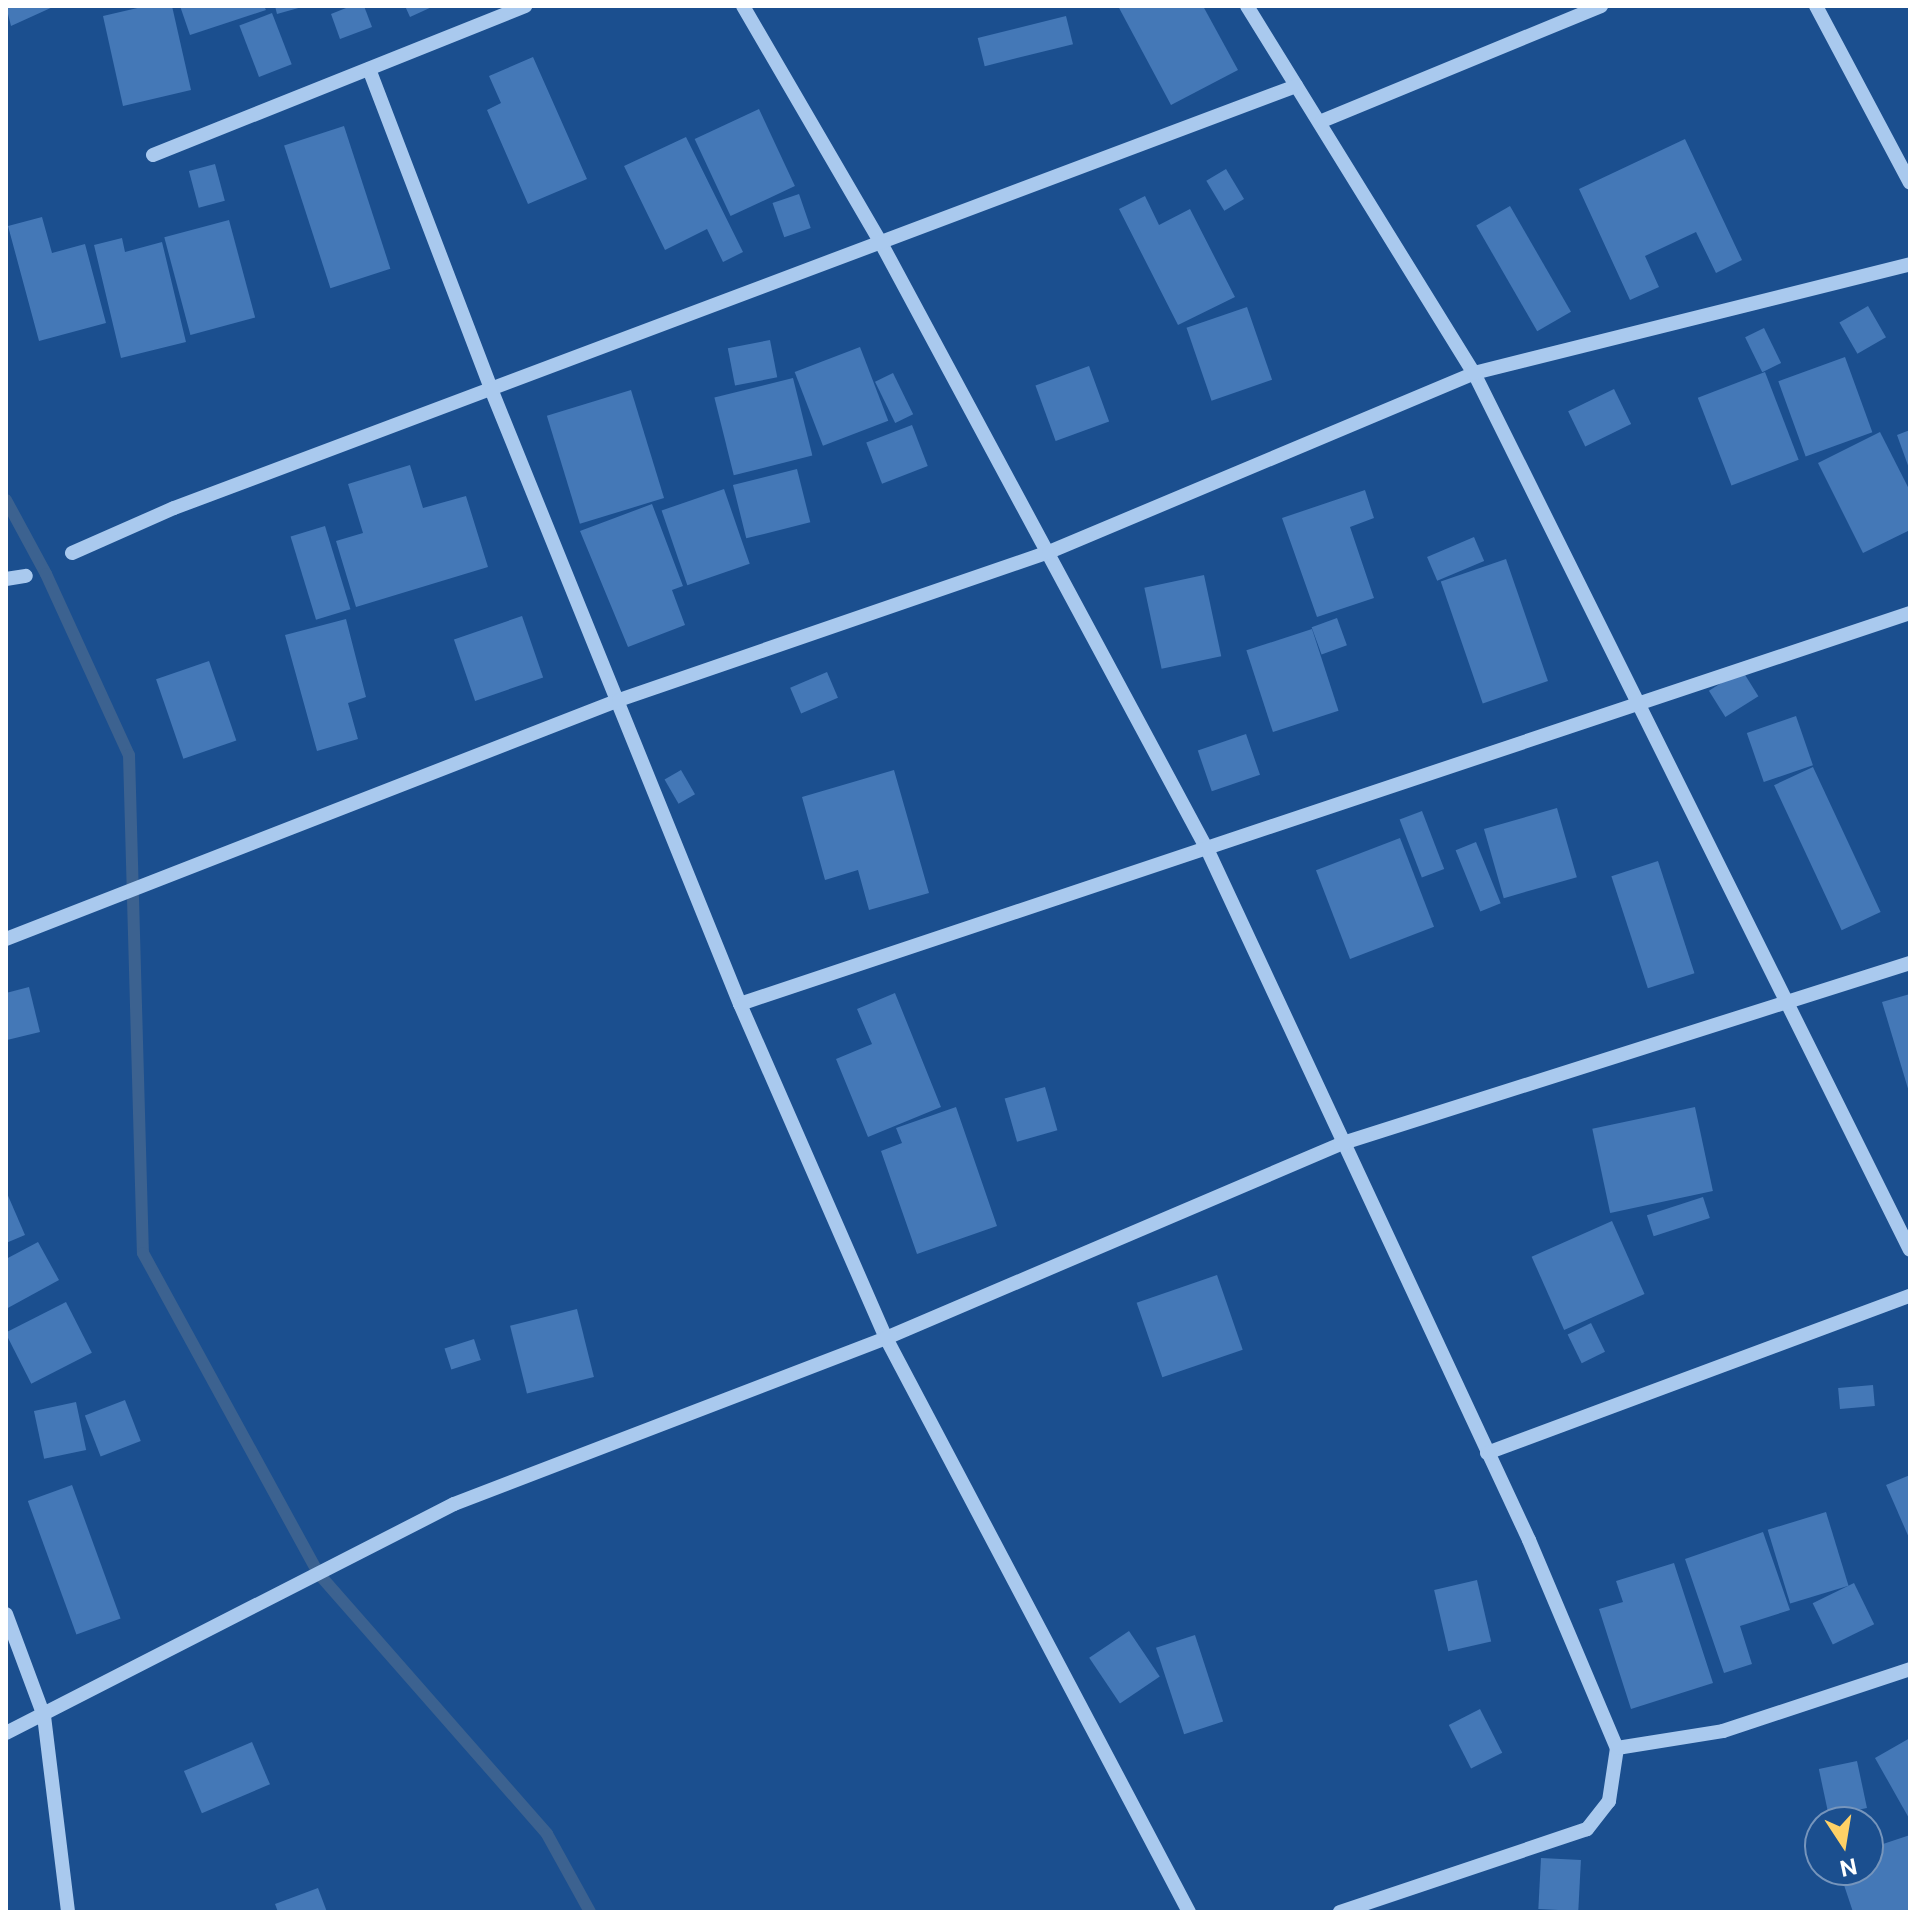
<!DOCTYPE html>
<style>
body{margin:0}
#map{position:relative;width:1916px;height:1918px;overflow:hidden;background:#1b4f8f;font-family:"Public Sans",sans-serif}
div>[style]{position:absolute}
.stream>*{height:12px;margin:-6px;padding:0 6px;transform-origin:6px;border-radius:6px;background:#3c6290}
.building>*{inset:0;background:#4478b7;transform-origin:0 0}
.minor>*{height:14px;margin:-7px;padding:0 7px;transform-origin:7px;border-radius:7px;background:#a9c9ee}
span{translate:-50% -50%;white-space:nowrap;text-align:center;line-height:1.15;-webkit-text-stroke:7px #1b4f8f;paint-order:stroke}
.frame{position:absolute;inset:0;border:8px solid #fff;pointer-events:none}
.north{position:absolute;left:1804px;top:1806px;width:80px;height:80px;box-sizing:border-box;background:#1b4f8f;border:2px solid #7695bc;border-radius:50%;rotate:168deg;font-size:22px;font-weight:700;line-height:32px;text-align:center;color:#fff}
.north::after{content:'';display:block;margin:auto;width:28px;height:36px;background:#ffd166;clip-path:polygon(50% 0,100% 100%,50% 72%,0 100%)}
</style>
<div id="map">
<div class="stream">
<i style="left:6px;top:500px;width:84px;rotate:61.6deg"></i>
<i style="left:46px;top:574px;width:199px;rotate:65.4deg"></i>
<i style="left:129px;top:755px;width:498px;rotate:88.4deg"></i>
<i style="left:143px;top:1253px;width:365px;rotate:61.3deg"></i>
<i style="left:318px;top:1573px;width:347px;rotate:48.7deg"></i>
<i style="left:547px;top:1834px;width:89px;rotate:61.1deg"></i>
</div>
<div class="building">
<i style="clip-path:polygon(6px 6px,55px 6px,11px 26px)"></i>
<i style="clip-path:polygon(146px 6px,172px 6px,191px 90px,123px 106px,103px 16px)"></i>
<i style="clip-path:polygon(180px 6px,264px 6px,266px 10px,190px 35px)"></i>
<i style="clip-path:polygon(275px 6px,301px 6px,302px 7px,277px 14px)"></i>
<i style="clip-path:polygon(351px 6px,364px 6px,372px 27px,340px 39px,331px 14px)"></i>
<i style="clip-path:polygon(405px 6px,434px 6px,410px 17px)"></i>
<i style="clip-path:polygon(1118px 6px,1203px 6px,1238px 70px,1171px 105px)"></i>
<i style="left:272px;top:13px;width:55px;height:35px;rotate:69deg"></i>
<i style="left:1066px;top:16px;width:29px;height:91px;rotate:76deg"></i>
<i style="clip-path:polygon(533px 57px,587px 179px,528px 204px,487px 110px,501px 103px,489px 76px)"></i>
<i style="left:759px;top:109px;width:85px;height:71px;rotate:65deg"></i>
<i style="left:344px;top:126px;width:150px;height:63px;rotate:72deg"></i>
<i style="clip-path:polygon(686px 137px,743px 252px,723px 262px,707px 229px,665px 250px,624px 166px)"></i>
<i style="clip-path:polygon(1685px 139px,1742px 260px,1716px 273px,1696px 232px,1645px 256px,1659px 287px,1630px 300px,1579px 189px)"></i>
<i style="left:215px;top:164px;width:38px;height:27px;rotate:75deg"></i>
<i style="left:1226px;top:169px;width:35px;height:23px;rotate:59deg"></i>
<i style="left:799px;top:194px;width:36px;height:28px;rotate:71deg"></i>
<i style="clip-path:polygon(1145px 196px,1159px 225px,1190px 209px,1235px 297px,1178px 325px,1119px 209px)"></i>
<i style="left:1510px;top:206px;width:122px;height:39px;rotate:60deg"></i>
<i style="clip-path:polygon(42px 217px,52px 253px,85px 244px,106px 323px,39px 341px,8px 226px)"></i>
<i style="left:229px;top:220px;width:101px;height:67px;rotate:75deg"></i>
<i style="clip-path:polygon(122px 238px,125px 252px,162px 242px,186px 342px,121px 358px,94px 245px)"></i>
<i style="left:1868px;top:306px;width:36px;height:33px;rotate:60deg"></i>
<i style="left:1247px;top:307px;width:77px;height:64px;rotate:71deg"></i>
<i style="left:1764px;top:328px;width:39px;height:21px;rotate:64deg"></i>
<i style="left:770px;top:340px;width:38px;height:43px;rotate:79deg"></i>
<i style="left:860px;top:347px;width:79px;height:70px;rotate:69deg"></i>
<i style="left:1845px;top:357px;width:80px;height:71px;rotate:70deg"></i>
<i style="left:1089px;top:366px;width:59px;height:57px;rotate:70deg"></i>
<i style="left:1765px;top:372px;width:94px;height:72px;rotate:69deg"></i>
<i style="left:893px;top:373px;width:46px;height:20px;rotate:64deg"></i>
<i style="left:793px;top:378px;width:80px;height:81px;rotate:76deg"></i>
<i style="left:1614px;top:389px;width:39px;height:51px;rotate:64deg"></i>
<i style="left:631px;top:390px;width:113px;height:88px;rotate:73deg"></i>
<i style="left:912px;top:425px;width:44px;height:49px;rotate:69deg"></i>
<i style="clip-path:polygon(1910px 430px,1910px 471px,1897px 435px)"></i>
<i style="clip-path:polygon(1880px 432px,1910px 491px,1910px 530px,1863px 553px,1818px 463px)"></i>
<i style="clip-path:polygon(410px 465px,423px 508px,466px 496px,488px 567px,356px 607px,336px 541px,363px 533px,348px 484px)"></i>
<i style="left:797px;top:469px;width:55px;height:66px;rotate:76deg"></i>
<i style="left:724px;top:489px;width:79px;height:66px;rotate:71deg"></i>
<i style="clip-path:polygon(1365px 490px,1374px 518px,1350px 527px,1374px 598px,1317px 617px,1282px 518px)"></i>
<i style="clip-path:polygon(652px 504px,683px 586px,672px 590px,685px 625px,628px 647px,580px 531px)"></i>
<i style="left:325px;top:526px;width:87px;height:36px;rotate:73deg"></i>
<i style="left:1474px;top:537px;width:26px;height:51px;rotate:67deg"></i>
<i style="left:1506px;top:559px;width:129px;height:69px;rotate:71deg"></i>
<i style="left:1204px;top:575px;width:83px;height:61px;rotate:78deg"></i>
<i style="left:522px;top:616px;width:65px;height:72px;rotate:71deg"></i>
<i style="left:1337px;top:618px;width:29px;height:27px;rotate:70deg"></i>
<i style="clip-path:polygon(346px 619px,366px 697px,348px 703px,358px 739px,317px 751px,285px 635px)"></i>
<i style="left:1312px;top:629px;width:86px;height:69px;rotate:72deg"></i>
<i style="left:209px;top:661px;width:84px;height:56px;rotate:71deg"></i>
<i style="left:1742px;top:670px;width:31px;height:39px;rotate:58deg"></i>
<i style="left:827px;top:672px;width:28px;height:40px;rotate:67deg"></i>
<i style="left:1796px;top:716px;width:52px;height:52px;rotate:71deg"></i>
<i style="left:1246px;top:734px;width:43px;height:51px;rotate:71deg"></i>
<i style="left:1813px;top:767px;width:160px;height:43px;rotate:65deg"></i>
<i style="left:681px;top:770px;width:28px;height:19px;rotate:60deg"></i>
<i style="clip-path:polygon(894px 770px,929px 893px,869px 910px,858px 870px,825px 880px,802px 797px)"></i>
<i style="left:1557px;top:808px;width:72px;height:76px;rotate:74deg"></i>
<i style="left:1422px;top:811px;width:62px;height:24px;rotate:69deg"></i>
<i style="left:1400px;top:838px;width:95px;height:90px;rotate:69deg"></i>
<i style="left:1476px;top:842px;width:66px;height:22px;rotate:68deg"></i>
<i style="left:1658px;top:861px;width:118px;height:49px;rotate:72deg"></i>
<i style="clip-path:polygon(29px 987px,40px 1032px,7px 1040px,6px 993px)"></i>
<i style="clip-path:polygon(895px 993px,941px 1107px,868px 1137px,836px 1059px,872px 1044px,857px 1009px)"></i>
<i style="clip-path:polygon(1910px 994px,1910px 1092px,1909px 1092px,1882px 1002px)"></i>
<i style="left:1045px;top:1087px;width:45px;height:42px;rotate:74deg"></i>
<i style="clip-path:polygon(956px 1107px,997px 1226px,917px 1254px,881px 1151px,902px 1143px,896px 1128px)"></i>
<i style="left:1695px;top:1107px;width:86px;height:105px;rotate:78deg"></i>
<i style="clip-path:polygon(6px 1191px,25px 1235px,6px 1243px)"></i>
<i style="left:1703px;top:1197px;width:22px;height:59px;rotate:72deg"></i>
<i style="left:1612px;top:1221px;width:80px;height:88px;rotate:66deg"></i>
<i style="clip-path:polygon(38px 1242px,59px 1280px,6px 1309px,6px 1259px)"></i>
<i style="left:1217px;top:1275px;width:79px;height:85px;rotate:71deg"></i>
<i style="left:66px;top:1302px;width:57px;height:68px;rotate:63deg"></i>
<i style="left:577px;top:1309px;width:70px;height:69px;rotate:76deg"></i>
<i style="left:1591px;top:1323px;width:32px;height:26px;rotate:64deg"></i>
<i style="left:474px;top:1339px;width:22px;height:31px;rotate:72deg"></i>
<i style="left:1873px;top:1385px;width:21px;height:35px;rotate:85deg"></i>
<i style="left:125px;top:1400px;width:44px;height:43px;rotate:69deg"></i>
<i style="left:76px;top:1402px;width:49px;height:43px;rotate:78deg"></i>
<i style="clip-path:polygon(1910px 1475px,1910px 1540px,1886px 1485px)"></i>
<i style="left:72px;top:1485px;width:142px;height:47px;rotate:70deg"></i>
<i style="left:1826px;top:1512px;width:77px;height:61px;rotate:73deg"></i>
<i style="clip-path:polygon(1763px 1532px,1790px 1610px,1740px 1626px,1752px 1664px,1724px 1673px,1685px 1559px)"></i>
<i style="clip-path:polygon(1674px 1563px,1713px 1683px,1631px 1709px,1599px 1609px,1623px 1602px,1616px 1581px)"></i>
<i style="left:1477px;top:1580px;width:63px;height:44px;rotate:77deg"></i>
<i style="left:1854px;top:1583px;width:46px;height:46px;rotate:64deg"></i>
<i style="left:1129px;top:1631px;width:55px;height:48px;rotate:56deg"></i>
<i style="left:1195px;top:1635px;width:91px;height:41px;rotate:72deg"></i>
<i style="left:1480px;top:1709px;width:49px;height:35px;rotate:63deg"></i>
<i style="clip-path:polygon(1910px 1738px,1910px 1820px,1875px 1758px)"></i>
<i style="left:252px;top:1742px;width:46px;height:74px;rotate:67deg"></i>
<i style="left:1857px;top:1761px;width:48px;height:39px;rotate:78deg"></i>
<i style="clip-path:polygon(1910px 1835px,1910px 1912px,1853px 1912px,1839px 1870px,1868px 1870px,1868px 1849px)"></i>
<i style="left:1541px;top:1858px;width:40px;height:51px;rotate:3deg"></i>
<i style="clip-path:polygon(318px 1888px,327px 1912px,278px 1912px,275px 1904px)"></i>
</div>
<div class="minor">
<i style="left:743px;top:6px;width:274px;rotate:59.8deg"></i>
<i style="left:881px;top:243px;width:690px;rotate:61.73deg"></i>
<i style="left:1208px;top:851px;width:760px;rotate:65.02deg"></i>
<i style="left:1529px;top:1540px;width:226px;rotate:67.1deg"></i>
<i style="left:1617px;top:1748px;width:54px;rotate:98.6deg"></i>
<i style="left:1609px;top:1801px;width:36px;rotate:128deg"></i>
<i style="left:1587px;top:1829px;width:261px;rotate:161.4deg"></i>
<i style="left:1247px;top:6px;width:432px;rotate:58.3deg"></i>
<i style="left:1474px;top:373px;width:979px;rotate:63.57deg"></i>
<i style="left:1816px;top:6px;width:200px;rotate:62deg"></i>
<i style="left:369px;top:69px;width:342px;rotate:69.1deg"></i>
<i style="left:491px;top:389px;width:663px;rotate:67.96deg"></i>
<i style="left:740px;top:1004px;width:365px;rotate:66.4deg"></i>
<i style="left:886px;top:1338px;width:649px;rotate:62.17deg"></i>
<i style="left:1322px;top:121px;width:302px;rotate:-22.4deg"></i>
<i style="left:153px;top:155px;width:401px;rotate:-21.8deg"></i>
<i style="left:72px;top:553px;width:111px;rotate:-23.8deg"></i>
<i style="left:174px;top:508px;width:1199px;rotate:-20.61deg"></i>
<i style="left:6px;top:579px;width:20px;rotate:-9deg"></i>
<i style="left:6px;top:939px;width:658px;rotate:-21.3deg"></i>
<i style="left:619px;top:700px;width:455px;rotate:-19deg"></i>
<i style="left:1049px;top:552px;width:461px;rotate:-22.8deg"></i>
<i style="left:1474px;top:373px;width:449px;rotate:-14deg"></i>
<i style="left:740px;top:1004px;width:1234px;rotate:-18.48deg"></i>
<i style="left:1487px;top:1453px;width:451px;rotate:-20.4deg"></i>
<i style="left:6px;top:1614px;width:109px;rotate:69.6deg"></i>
<i style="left:44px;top:1716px;width:197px;rotate:83deg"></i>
<i style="left:6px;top:1733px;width:503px;rotate:-27.07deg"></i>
<i style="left:454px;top:1504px;width:463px;rotate:-21deg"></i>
<i style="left:886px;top:1338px;width:494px;rotate:-23.1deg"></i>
<i style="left:1340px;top:1144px;width:598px;rotate:-17.62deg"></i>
<i style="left:1617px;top:1748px;width:107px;rotate:-9.1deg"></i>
<i style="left:1723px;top:1731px;width:197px;rotate:-18.3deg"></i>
</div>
<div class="frame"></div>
<div class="north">N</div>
</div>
